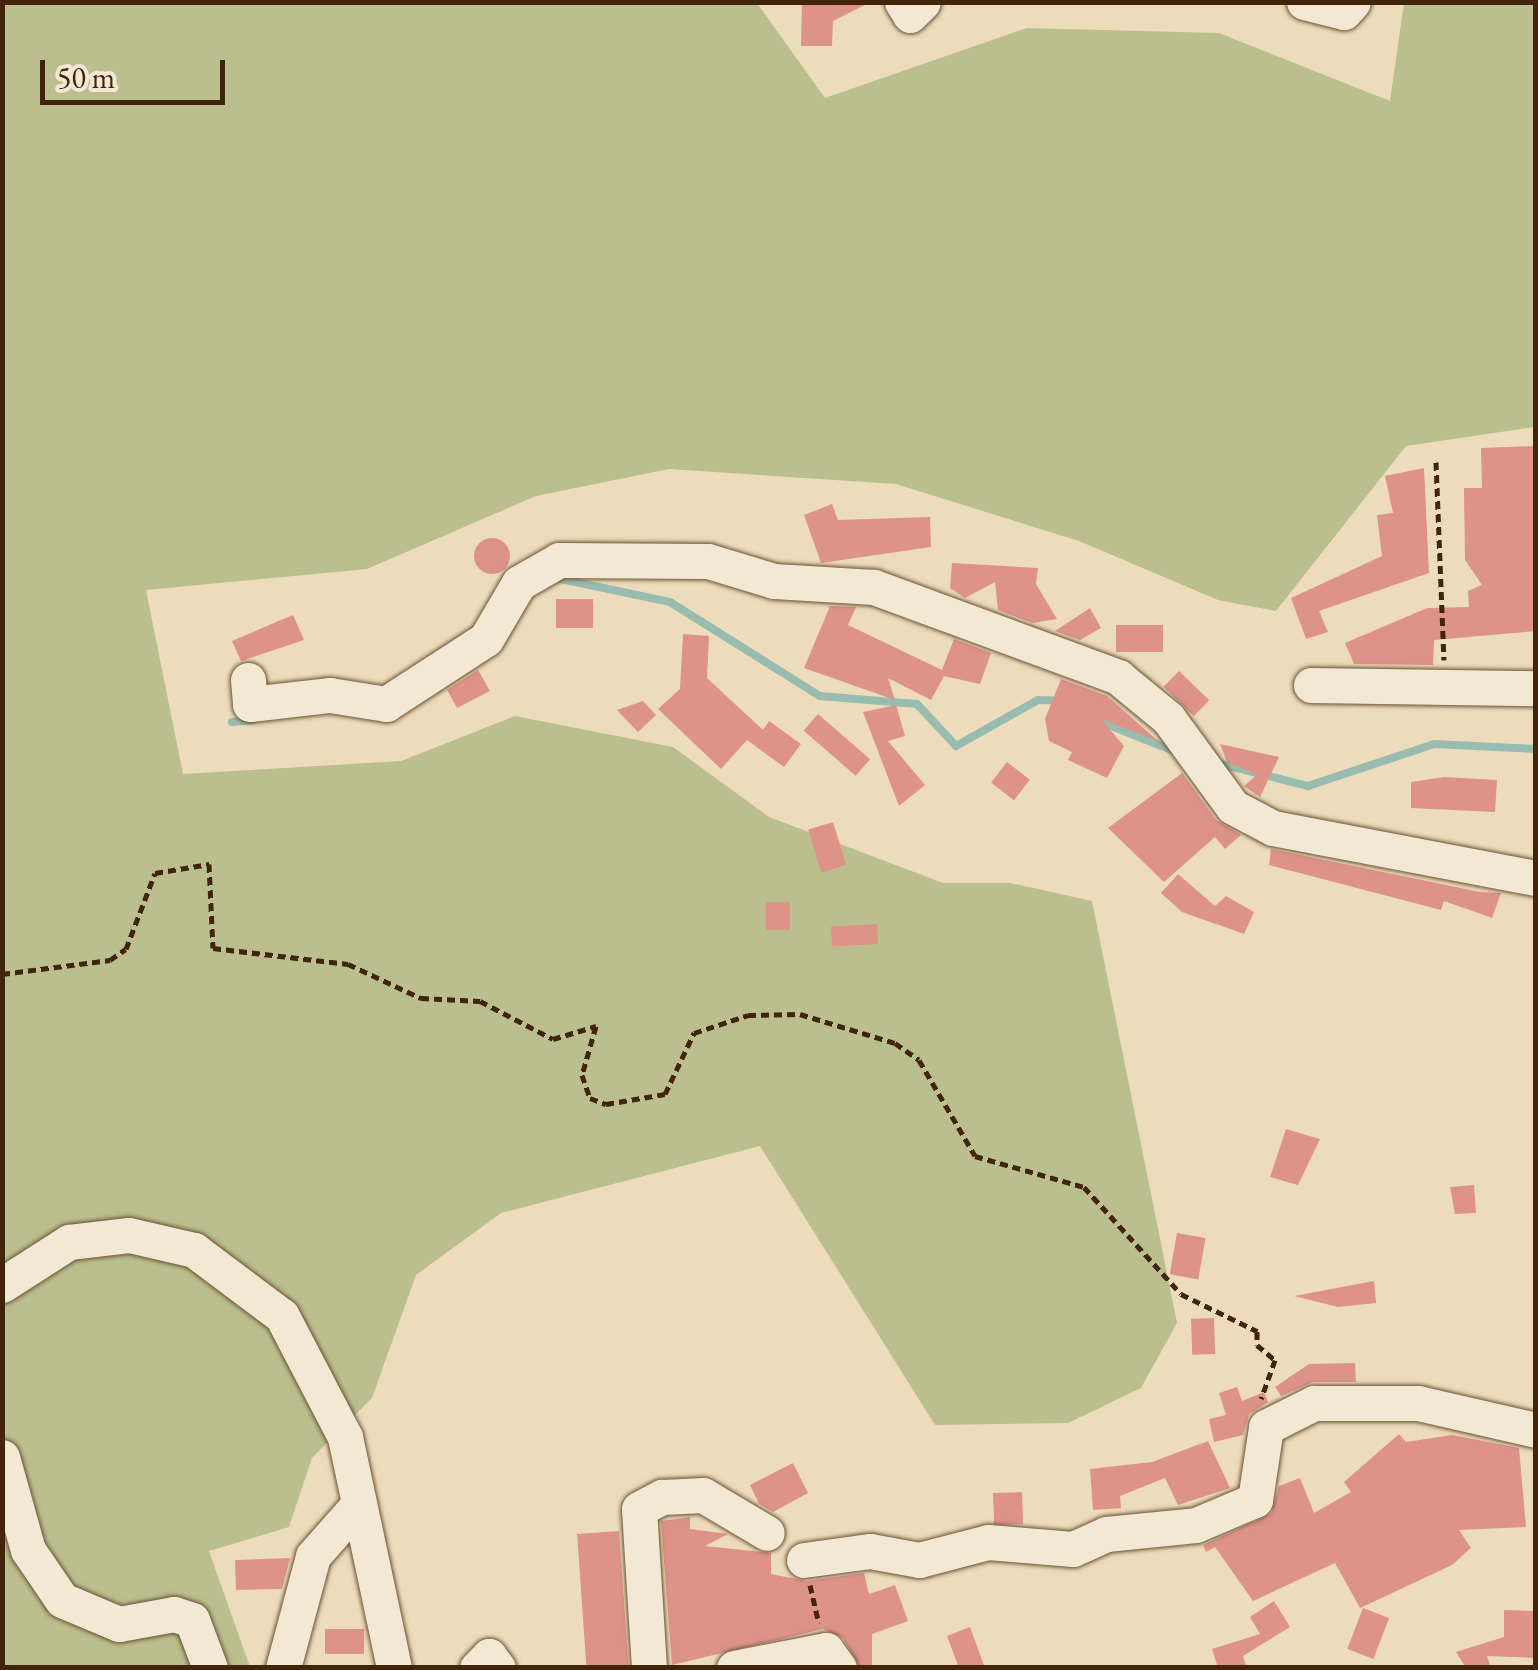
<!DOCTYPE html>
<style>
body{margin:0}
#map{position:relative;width:1538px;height:1670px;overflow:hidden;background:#eddcbb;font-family:"EB Garamond",serif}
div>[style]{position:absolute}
.green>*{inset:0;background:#bbbf8e}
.stream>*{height:8px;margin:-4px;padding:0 4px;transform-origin:4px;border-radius:4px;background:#99bcb0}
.building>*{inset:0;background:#de9389;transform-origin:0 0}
.round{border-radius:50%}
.path>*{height:5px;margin-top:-2.5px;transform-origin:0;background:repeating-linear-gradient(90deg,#41240a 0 8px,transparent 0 13px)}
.roads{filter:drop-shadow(0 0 2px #6c5236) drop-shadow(0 0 2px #6c5236)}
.minor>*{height:35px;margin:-17.5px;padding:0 17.5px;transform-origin:17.5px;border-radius:17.5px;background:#f3e8d3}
span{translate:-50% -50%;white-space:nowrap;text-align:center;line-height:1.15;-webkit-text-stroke:8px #f3e8d3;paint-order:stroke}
.frame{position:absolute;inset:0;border:5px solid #41240a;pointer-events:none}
.scale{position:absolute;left:40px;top:60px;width:185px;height:45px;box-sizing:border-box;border:5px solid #41240a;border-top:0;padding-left:12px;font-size:30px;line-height:35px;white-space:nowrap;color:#41240a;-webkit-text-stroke:8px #f3e8d3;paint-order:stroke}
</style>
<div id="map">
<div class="green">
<i style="clip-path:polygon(3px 3px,757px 3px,825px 98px,1027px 28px,1219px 33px,1390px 101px,1404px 3px,1535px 3px,1535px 427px,1406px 446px,1276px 611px,1218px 600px,1079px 541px,896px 484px,669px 469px,536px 496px,367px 569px,146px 590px,183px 774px,401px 761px,515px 716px,673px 747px,769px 817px,943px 883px,1010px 883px,1092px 901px,1177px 1323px,1141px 1388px,1068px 1423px,935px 1425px,760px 1146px,501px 1213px,416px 1275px,372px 1398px,312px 1458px,289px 1527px,209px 1551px,250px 1667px,3px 1668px)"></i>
</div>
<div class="stream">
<i style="left:556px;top:578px;width:116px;rotate:11.9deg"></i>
<i style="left:670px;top:602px;width:177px;rotate:32.1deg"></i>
<i style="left:820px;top:696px;width:97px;rotate:4.7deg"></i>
<i style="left:917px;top:704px;width:57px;rotate:47.1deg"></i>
<i style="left:956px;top:746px;width:94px;rotate:-29.3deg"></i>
<i style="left:1038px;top:700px;width:24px;rotate:2deg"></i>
<i style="left:232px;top:722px;width:21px;rotate:-5deg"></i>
<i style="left:1101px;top:722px;width:84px;rotate:21.7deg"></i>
<i style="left:1217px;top:763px;width:94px;rotate:14.2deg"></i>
<i style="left:1308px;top:786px;width:133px;rotate:-18.4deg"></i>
<i style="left:1434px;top:744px;width:102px;rotate:2.8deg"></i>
</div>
<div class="building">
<i style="clip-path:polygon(802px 2px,871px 2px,833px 21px,832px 46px,801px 46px)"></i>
<i style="clip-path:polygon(1536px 446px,1536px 631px,1434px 640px,1433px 665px,1354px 664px,1345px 643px,1427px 608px,1469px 607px,1468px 591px,1482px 585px,1465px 560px,1464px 488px,1482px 488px,1481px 448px)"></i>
<i style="clip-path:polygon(1424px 468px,1429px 573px,1319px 611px,1328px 632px,1306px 639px,1291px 598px,1382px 556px,1377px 515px,1393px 513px,1385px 476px)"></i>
<i style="clip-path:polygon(832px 504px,838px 520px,930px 517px,931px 547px,821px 563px,804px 515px)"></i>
<i class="round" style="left:474px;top:538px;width:36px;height:36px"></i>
<i style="clip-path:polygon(952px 563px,1038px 568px,1036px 584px,1057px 619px,1033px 623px,998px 610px,995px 582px,965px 598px,950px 588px)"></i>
<i style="left:556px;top:599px;width:37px;height:29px"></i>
<i style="clip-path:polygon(830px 606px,856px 607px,848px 625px,942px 670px,954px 639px,991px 653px,980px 684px,944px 676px,931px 700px,888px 678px,895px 700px,804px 668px)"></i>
<i style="clip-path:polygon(1090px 608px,1101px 628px,1080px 640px,1055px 631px)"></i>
<i style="clip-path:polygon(293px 615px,304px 640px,241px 661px,232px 641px)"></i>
<i style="left:1116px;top:625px;width:47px;height:27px"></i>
<i style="clip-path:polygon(683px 634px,709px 636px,707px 678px,763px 730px,769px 721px,801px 744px,784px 767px,747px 740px,721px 769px,658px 709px,680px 689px)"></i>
<i style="clip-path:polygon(478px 670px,490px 691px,457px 708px,447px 690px)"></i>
<i style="left:1179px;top:671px;width:42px;height:22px;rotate:44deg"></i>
<i style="clip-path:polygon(1061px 679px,1107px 696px,1158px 741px,1101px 719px,1124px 746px,1107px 778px,1068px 760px,1072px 752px,1049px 741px,1045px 719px)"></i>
<i style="clip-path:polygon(643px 701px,656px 715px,638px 732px,617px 710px)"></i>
<i style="clip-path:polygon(896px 705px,905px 736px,888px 741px,925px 785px,899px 806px,863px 712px)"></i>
<i style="left:818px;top:714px;width:69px;height:22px;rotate:41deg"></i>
<i style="clip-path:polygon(1220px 744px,1279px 757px,1260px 797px,1244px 786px,1257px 775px,1227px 762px)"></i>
<i style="left:1007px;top:762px;width:29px;height:26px;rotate:38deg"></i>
<i style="clip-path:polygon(1182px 773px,1216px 820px,1241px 835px,1225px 849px,1215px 837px,1164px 882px,1108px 828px)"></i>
<i style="clip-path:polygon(1444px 777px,1497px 780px,1495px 812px,1411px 808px,1411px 782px)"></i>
<i style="left:833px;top:822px;width:45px;height:26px;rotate:73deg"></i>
<i style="clip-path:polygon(1271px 849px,1480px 892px,1501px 893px,1492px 918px,1444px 901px,1441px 910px,1269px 865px)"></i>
<i style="clip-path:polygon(1178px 874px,1215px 906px,1226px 896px,1254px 912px,1244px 934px,1182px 912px,1161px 893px)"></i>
<i style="left:790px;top:902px;width:28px;height:24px;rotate:90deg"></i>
<i style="left:877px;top:924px;width:20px;height:46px;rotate:87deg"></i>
<i style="clip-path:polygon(1286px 1129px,1320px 1139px,1298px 1185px,1270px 1177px)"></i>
<i style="clip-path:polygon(1474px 1185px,1476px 1213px,1455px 1214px,1450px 1187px)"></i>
<i style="left:1177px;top:1233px;width:29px;height:42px;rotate:10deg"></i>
<i style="clip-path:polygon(1374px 1281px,1376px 1303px,1338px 1307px,1294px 1296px)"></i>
<i style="left:1214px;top:1318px;width:36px;height:23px;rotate:88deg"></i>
<i style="clip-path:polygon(1355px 1363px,1356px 1382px,1313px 1382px,1281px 1396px,1275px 1387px,1309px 1364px)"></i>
<i style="clip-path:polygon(1237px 1387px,1242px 1401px,1264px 1392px,1268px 1402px,1249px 1414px,1243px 1435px,1214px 1442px,1209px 1419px,1226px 1415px,1219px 1393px)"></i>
<i style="clip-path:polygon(1399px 1434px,1406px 1442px,1452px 1435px,1519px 1448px,1526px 1527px,1459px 1530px,1471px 1548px,1452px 1565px,1360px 1608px,1335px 1563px,1253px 1601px,1215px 1547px,1206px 1552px,1203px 1545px,1271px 1514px,1279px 1486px,1300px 1478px,1314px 1513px,1351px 1492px,1344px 1482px)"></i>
<i style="clip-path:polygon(1208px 1441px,1230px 1488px,1178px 1505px,1165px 1478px,1120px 1496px,1121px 1508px,1093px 1510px,1090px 1469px,1152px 1462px)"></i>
<i style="clip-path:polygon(793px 1463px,808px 1493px,773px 1512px,759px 1504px,750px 1485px)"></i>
<i style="left:1022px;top:1492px;width:32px;height:29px;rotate:88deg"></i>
<i style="clip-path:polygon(690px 1517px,690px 1529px,728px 1534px,705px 1546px,771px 1553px,771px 1574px,807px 1581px,864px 1573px,869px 1594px,895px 1585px,908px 1621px,872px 1634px,872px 1668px,860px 1668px,843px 1638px,823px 1629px,672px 1665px,661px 1521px)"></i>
<i style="left:619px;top:1531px;width:135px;height:42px;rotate:86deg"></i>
<i style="clip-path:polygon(290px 1558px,282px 1589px,236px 1590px,235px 1560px)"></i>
<i style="clip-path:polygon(1274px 1601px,1290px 1627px,1243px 1656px,1247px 1668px,1218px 1668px,1212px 1649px,1260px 1634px,1250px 1617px)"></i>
<i style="left:1363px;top:1608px;width:28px;height:44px;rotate:21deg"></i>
<i style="clip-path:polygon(1504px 1610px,1536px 1611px,1536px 1658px,1487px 1656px,1491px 1668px,1466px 1668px,1456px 1652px,1504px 1637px)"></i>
<i style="clip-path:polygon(970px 1627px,985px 1668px,959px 1668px,947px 1636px)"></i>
<i style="left:325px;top:1629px;width:39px;height:25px"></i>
</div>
<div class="path">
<i style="left:1436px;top:462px;width:198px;rotate:87.7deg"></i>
<i style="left:2px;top:974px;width:109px;rotate:-7.4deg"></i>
<i style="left:110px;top:960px;width:19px;rotate:-35deg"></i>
<i style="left:126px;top:949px;width:81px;rotate:-69.1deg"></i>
<i style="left:155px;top:873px;width:55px;rotate:-9.5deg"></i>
<i style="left:209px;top:864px;width:84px;rotate:87.3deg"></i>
<i style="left:213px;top:948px;width:136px;rotate:6.8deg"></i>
<i style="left:348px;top:964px;width:81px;rotate:25deg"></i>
<i style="left:421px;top:998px;width:59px;rotate:2.9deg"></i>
<i style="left:480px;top:1001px;width:82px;rotate:27.5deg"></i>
<i style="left:553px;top:1039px;width:45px;rotate:-16.8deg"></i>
<i style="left:596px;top:1026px;width:51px;rotate:105.9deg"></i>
<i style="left:582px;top:1075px;width:24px;rotate:71deg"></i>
<i style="left:590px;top:1098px;width:17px;rotate:21deg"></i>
<i style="left:606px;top:1104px;width:60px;rotate:-9.6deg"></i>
<i style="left:665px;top:1094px;width:68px;rotate:-64.6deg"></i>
<i style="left:694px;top:1033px;width:57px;rotate:-18.4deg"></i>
<i style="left:748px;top:1015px;width:52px;rotate:-1.1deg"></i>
<i style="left:800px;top:1014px;width:99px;rotate:17deg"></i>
<i style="left:895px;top:1043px;width:29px;rotate:35deg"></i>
<i style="left:919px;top:1060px;width:111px;rotate:59.7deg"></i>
<i style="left:975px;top:1156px;width:113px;rotate:15.9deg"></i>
<i style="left:1084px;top:1187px;width:144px;rotate:47.8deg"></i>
<i style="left:1181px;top:1294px;width:85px;rotate:26deg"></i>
<i style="left:1257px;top:1331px;width:14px;rotate:90deg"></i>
<i style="left:1257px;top:1345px;width:23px;rotate:40deg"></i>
<i style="left:1275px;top:1360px;width:41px;rotate:109.7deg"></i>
<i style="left:810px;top:1585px;width:39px;rotate:77deg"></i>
</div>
<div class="roads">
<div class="minor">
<i style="left:902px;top:2px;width:15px;rotate:58deg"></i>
<i style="left:910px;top:15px;width:18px;rotate:-45deg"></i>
<i style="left:1304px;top:2px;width:41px;rotate:14deg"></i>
<i style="left:1344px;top:12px;width:13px;rotate:-48deg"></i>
<i style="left:248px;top:680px;width:24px;rotate:85deg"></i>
<i style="left:250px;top:704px;width:81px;rotate:-6.4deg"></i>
<i style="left:330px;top:695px;width:57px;rotate:9.1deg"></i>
<i style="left:386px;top:704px;width:119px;rotate:-33deg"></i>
<i style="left:486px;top:639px;width:65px;rotate:-59.5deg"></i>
<i style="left:519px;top:583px;width:46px;rotate:-29.9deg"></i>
<i style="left:559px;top:560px;width:149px;rotate:0.4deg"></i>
<i style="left:708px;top:561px;width:69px;rotate:16.9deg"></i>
<i style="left:774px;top:581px;width:100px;rotate:3.4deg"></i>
<i style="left:874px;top:587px;width:260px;rotate:20.2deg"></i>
<i style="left:1118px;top:677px;width:65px;rotate:39.4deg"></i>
<i style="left:1168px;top:718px;width:110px;rotate:53.9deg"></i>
<i style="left:1233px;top:807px;width:45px;rotate:27.7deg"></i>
<i style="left:1273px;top:828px;width:268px;rotate:10.8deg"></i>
<i style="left:1311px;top:685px;width:225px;rotate:0.8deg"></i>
<i style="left:2px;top:1285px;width:80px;rotate:-32.7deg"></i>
<i style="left:69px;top:1242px;width:60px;rotate:-6.7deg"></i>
<i style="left:129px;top:1235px;width:67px;rotate:13deg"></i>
<i style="left:194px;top:1250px;width:110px;rotate:36.9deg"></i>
<i style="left:282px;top:1316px;width:136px;rotate:62.5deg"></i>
<i style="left:345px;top:1437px;width:236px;rotate:78deg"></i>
<i style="left:2px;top:1457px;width:97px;rotate:74.4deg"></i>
<i style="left:28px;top:1550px;width:60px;rotate:55.8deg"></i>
<i style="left:62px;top:1600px;width:62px;rotate:22.8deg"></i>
<i style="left:119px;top:1624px;width:56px;rotate:-10.3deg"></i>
<i style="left:174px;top:1614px;width:19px;rotate:18deg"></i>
<i style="left:192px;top:1620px;width:51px;rotate:69.4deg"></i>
<i style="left:804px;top:1560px;width:67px;rotate:-7.8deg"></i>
<i style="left:870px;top:1551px;width:50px;rotate:10.4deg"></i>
<i style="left:919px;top:1560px;width:71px;rotate:-14.6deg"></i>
<i style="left:988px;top:1542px;width:85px;rotate:4.7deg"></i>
<i style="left:1073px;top:1549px;width:36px;rotate:-24deg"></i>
<i style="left:1106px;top:1534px;width:90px;rotate:-5.7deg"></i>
<i style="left:1196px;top:1525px;width:64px;rotate:-23deg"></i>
<i style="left:1255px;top:1500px;width:74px;rotate:-81.4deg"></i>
<i style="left:1266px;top:1427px;width:54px;rotate:-26.6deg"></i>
<i style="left:1314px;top:1403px;width:104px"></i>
<i style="left:1418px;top:1403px;width:121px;rotate:12.9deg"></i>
<i style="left:283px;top:1668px;width:116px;rotate:-75deg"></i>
<i style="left:313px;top:1556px;width:68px;rotate:-48.6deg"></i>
<i style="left:477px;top:1668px;width:17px;rotate:-45deg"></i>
<i style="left:489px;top:1656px;width:15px;rotate:53deg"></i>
<i style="left:649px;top:1668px;width:159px;rotate:-93.6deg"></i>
<i style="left:639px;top:1509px;width:26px;rotate:-28deg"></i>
<i style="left:662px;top:1497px;width:41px;rotate:-2.8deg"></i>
<i style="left:703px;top:1495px;width:74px;rotate:30.7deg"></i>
<i style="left:734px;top:1668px;width:94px;rotate:-11.1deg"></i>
<i style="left:826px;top:1650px;width:22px;rotate:54deg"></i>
</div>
</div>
<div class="frame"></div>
<div class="scale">50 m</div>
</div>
